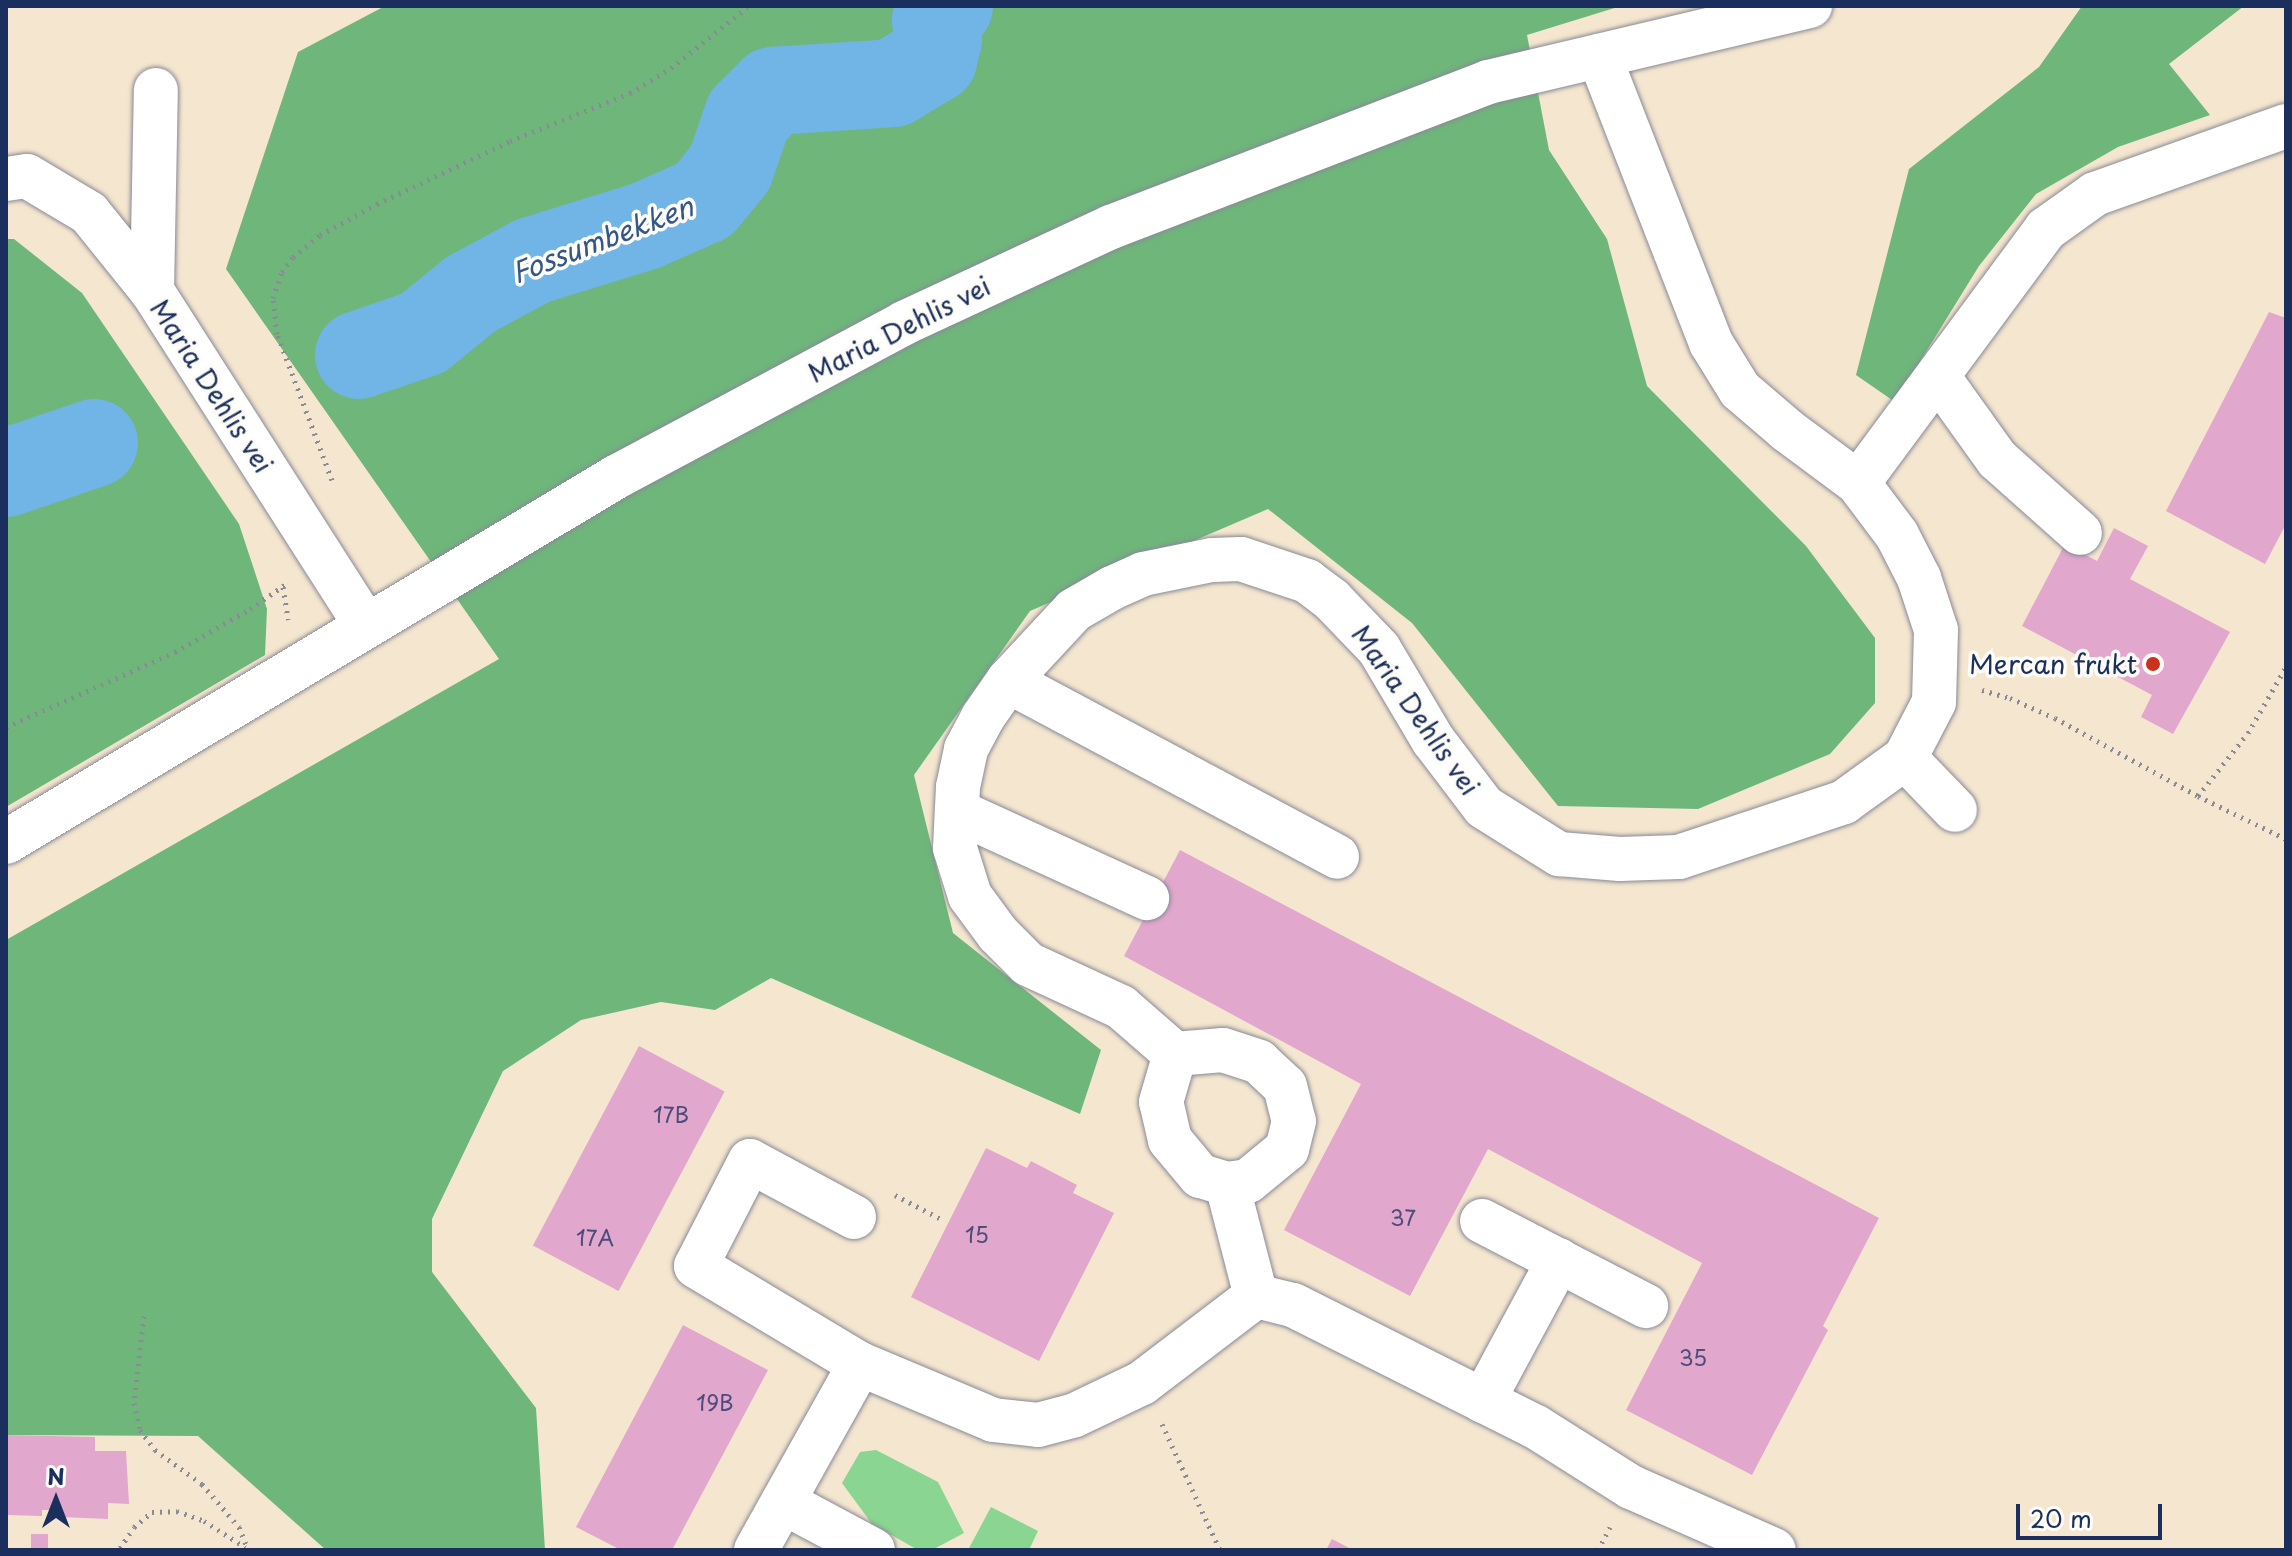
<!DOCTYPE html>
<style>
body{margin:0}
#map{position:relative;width:2292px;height:1556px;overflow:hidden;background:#f5e6cf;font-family:"Playpen Sans",sans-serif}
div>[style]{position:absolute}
.green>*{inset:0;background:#8ad591}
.forest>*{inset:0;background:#6fb67b}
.river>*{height:88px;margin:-44px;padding:0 44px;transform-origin:44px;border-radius:44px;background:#71b5e7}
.building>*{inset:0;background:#e1a7cd;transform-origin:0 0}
.path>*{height:5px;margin-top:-2.5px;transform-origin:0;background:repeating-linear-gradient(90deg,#888a96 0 2px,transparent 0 8px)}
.roads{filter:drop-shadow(0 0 2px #888a96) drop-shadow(0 0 2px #888a96)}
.minor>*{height:44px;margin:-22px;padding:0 22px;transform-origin:22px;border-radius:22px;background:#fff}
.dots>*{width:22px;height:22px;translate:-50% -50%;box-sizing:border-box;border:4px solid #fdfcf7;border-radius:50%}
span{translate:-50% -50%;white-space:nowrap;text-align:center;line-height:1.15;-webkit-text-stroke:7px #fdfcf7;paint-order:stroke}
.number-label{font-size:22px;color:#4c4d7a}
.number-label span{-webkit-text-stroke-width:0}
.street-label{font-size:26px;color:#1b2f5e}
.poi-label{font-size:26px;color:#1b2f5e}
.right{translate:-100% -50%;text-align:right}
.water-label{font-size:28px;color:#355787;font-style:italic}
.frame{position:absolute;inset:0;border:8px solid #1b2f5e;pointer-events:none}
.north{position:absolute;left:16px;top:1460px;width:80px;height:80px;-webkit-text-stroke:6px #fdfcf7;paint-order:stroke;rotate:0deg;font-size:22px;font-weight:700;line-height:32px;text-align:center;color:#1b2f5e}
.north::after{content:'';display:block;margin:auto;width:28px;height:36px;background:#1b2f5e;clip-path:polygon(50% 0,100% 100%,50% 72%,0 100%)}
.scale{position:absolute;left:2016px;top:1504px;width:146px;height:36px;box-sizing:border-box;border:4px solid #1b2f5e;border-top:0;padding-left:10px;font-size:24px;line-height:28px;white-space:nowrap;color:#1b2f5e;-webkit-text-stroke:6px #fdfcf7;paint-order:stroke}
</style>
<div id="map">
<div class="green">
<i style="clip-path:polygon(876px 1450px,938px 1482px,964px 1533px,932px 1550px,918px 1550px,872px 1524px,842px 1483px,860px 1452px)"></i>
<i style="clip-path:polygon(991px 1507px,1038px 1531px,1029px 1550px,968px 1550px)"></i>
</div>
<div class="forest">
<i style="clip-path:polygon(385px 6px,1621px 6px,1527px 35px,1549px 150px,1607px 239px,1647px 386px,1806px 546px,1875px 638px,1875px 703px,1830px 754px,1698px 809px,1558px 806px,1412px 623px,1268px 509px,1030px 611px,914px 775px,953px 933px,1101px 1050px,1080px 1114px,771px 978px,715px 1010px,661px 1002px,581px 1020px,503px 1071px,432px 1219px,432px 1272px,536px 1408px,545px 1550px,326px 1550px,198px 1436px,6px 1435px,6px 940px,499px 659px,226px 269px,298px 52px)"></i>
<i style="clip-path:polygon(2082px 6px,2244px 6px,2169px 64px,2210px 115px,2118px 147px,2036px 194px,1979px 266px,1895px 402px,1856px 375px,1909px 169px,2039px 67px)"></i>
<i style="clip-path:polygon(6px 239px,14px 239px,82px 293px,239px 524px,267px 609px,265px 655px,6px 807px)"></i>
</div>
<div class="river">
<i style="left:359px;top:355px;width:68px;rotate:-19deg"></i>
<i style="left:423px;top:333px;width:62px;rotate:-39.1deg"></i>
<i style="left:471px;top:294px;width:69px;rotate:-28.4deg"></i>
<i style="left:532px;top:261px;width:118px;rotate:-17.2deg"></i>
<i style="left:645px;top:226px;width:64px;rotate:-23.8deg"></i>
<i style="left:704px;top:200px;width:41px;rotate:-50.9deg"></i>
<i style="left:730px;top:168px;width:55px;rotate:-70.9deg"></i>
<i style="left:748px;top:116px;width:35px;rotate:-45deg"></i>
<i style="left:773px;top:91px;width:120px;rotate:-3.8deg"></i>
<i style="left:893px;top:83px;width:47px;rotate:-31deg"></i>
<i style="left:933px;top:59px;width:21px;rotate:-76deg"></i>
<i style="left:938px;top:39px;width:19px;rotate:-96deg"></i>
<i style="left:936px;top:20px;width:19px;rotate:-47deg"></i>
<i style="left:6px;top:473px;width:93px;rotate:-18.8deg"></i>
</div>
<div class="building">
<i style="clip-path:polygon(2269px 312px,2286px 318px,2286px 524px,2265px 564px,2166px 511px)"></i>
<i style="clip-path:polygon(2114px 528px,2148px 546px,2130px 579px,2230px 632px,2173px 734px,2141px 717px,2152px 695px,2022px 626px,2065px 544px,2097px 561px)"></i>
<i style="clip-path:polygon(1180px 850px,1879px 1218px,1823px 1326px,1828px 1330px,1752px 1475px,1626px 1410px,1702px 1263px,1488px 1149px,1410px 1296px,1284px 1230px,1361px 1084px,1124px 956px)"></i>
<i style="left:639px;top:1046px;width:97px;height:226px;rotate:28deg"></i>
<i style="clip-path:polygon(986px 1148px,1027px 1168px,1031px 1161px,1077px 1185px,1073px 1193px,1114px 1213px,1039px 1361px,911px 1297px)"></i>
<i style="clip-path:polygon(683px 1325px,768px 1370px,672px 1550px,621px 1550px,576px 1527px)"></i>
<i style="clip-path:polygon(6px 1435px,95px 1437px,95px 1451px,126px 1451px,129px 1504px,108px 1503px,108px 1519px,61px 1517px,61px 1510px,42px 1510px,42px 1516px,6px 1515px)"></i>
<i style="left:31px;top:1534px;width:17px;height:16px"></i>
<i style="clip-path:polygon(1332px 1539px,1353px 1550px,1326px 1550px)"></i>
</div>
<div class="path">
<i style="left:332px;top:480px;width:156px;rotate:-110.6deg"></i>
<i style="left:277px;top:334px;width:36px;rotate:-96deg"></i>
<i style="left:273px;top:298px;width:28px;rotate:-71deg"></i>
<i style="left:282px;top:272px;width:19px;rotate:-54deg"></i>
<i style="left:293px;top:257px;width:35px;rotate:-39deg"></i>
<i style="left:320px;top:235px;width:65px;rotate:-28.5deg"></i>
<i style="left:377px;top:204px;width:147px;rotate:-25.3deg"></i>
<i style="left:510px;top:141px;width:129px;rotate:-21.8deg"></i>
<i style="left:630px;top:93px;width:48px;rotate:-31.4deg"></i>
<i style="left:671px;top:68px;width:100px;rotate:-38.5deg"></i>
<i style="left:283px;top:587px;width:33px;rotate:81deg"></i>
<i style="left:1982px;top:690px;width:29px;rotate:16deg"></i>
<i style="left:2010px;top:698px;width:49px;rotate:24deg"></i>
<i style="left:2055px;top:718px;width:163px;rotate:28.6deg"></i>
<i style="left:2198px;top:796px;width:98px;rotate:26deg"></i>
<i style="left:6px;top:727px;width:185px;rotate:-23.9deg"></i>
<i style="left:175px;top:652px;width:86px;rotate:-29.8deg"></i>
<i style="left:250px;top:609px;width:44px;rotate:-34.8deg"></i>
<i style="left:2198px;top:796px;width:80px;rotate:-51.6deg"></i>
<i style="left:2248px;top:733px;width:76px;rotate:-60.1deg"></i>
<i style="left:895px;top:1195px;width:54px;rotate:27.5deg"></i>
<i style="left:144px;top:1316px;width:88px;rotate:96.6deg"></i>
<i style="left:134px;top:1403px;width:28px;rotate:77deg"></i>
<i style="left:140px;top:1430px;width:25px;rotate:53deg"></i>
<i style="left:155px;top:1450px;width:58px;rotate:35.9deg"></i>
<i style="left:202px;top:1484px;width:57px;rotate:49.3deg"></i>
<i style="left:239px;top:1527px;width:24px;rotate:68deg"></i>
<i style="left:1162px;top:1424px;width:139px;rotate:65.3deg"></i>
<i style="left:120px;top:1548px;width:25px;rotate:-56deg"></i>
<i style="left:134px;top:1527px;width:23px;rotate:-40deg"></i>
<i style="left:152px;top:1512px;width:25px;rotate:-2deg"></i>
<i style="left:177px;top:1511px;width:29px;rotate:20deg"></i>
<i style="left:204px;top:1521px;width:49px;rotate:32.4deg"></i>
<i style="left:1598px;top:1550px;width:26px;rotate:-62deg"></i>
</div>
<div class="roads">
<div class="minor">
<i style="left:6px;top:179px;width:21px;rotate:-8deg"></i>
<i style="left:27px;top:176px;width:72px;rotate:30.8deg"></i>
<i style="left:89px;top:213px;width:100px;rotate:51.1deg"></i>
<i style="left:152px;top:291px;width:397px;rotate:57.4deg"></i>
<i style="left:152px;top:291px;width:201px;rotate:-88.9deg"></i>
<i style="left:1939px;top:378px;width:100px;rotate:54.4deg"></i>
<i style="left:1997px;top:459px;width:111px;rotate:41.7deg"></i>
<i style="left:1858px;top:483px;width:316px;rotate:-53.5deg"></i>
<i style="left:2046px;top:229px;width:60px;rotate:-35.5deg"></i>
<i style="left:2095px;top:194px;width:203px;rotate:-19.6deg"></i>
<i style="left:1008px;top:681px;width:373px;rotate:28.1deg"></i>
<i style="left:1905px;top:758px;width:72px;rotate:46.1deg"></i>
<i style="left:959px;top:812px;width:207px;rotate:24.6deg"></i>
<i style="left:6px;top:842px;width:711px;rotate:-30.89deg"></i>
<i style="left:616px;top:477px;width:327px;rotate:-28.1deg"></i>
<i style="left:904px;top:323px;width:228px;rotate:-24.9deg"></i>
<i style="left:1111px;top:227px;width:404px;rotate:-21deg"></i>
<i style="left:1488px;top:82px;width:331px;rotate:-13.3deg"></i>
<i style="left:1223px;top:1050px;width:38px;rotate:18deg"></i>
<i style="left:1259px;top:1062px;width:35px;rotate:43deg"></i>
<i style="left:1285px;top:1086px;width:36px;rotate:76deg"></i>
<i style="left:1294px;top:1121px;width:29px;rotate:104deg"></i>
<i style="left:1287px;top:1149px;width:50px;rotate:140.6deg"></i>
<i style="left:1248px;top:1181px;width:21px;rotate:172deg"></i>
<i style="left:1227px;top:1184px;width:28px;rotate:-163deg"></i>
<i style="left:1200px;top:1176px;width:47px;rotate:-129.8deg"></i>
<i style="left:1170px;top:1140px;width:39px;rotate:-103deg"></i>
<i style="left:1161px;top:1102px;width:50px;rotate:-73.7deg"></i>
<i style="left:1175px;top:1054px;width:48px;rotate:-4.8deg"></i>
<i style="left:1175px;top:1054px;width:72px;rotate:-139deg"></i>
<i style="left:1121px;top:1007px;width:102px;rotate:-155.2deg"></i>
<i style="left:1028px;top:964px;width:42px;rotate:-135deg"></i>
<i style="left:998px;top:934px;width:47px;rotate:-126.4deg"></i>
<i style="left:970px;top:896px;width:50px;rotate:-107.4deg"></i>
<i style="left:955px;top:848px;width:61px;rotate:-87.2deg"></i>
<i style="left:958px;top:787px;width:39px;rotate:-78deg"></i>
<i style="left:966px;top:749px;width:36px;rotate:-62deg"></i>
<i style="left:983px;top:717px;width:44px;rotate:-55.2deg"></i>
<i style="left:1008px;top:681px;width:97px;rotate:-47.1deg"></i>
<i style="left:1074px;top:610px;width:44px;rotate:-30.1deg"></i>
<i style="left:1112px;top:588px;width:34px;rotate:-24deg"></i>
<i style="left:1143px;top:574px;width:70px;rotate:-11.5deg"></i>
<i style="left:1212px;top:560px;width:29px;rotate:-2deg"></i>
<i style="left:1241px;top:559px;width:70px;rotate:18.4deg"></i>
<i style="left:1307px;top:581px;width:31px;rotate:37deg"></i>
<i style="left:1332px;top:600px;width:68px;rotate:46.2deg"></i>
<i style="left:1379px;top:649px;width:106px;rotate:59.3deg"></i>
<i style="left:1433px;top:740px;width:84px;rotate:52.7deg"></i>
<i style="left:1484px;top:807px;width:89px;rotate:32.1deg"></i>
<i style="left:1559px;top:854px;width:61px;rotate:4.7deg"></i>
<i style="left:1620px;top:859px;width:59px;rotate:-1.9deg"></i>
<i style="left:1679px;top:857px;width:174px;rotate:-18.4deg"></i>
<i style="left:1844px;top:802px;width:75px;rotate:-35.8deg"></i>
<i style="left:1905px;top:758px;width:63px;rotate:-62.6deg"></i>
<i style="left:1934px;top:702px;width:72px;rotate:-88.4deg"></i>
<i style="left:1936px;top:630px;width:55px;rotate:-108.1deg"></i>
<i style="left:1919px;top:578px;width:48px;rotate:-117.1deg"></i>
<i style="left:1897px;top:535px;width:65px;rotate:-126.9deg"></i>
<i style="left:1858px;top:483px;width:87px;rotate:-143.4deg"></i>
<i style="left:1788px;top:431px;width:63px;rotate:-139.5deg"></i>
<i style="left:1740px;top:390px;width:55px;rotate:-121.7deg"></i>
<i style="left:1711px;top:343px;width:308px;rotate:-111.3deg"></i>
<i style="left:1227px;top:1184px;width:116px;rotate:75.5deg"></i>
<i style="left:854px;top:1217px;width:118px;rotate:-151.7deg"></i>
<i style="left:750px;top:1161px;width:118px;rotate:117.2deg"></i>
<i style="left:696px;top:1266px;width:191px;rotate:30.9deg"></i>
<i style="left:860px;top:1364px;width:144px;rotate:22.8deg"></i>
<i style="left:993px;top:1420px;width:45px;rotate:6.3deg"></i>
<i style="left:1038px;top:1425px;width:38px;rotate:-15deg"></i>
<i style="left:1075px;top:1415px;width:74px;rotate:-25.5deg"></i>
<i style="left:1142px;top:1383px;width:143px;rotate:-37.3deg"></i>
<i style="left:1256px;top:1296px;width:38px;rotate:14deg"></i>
<i style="left:1293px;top:1305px;width:272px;rotate:26.7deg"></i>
<i style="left:1536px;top:1427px;width:112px;rotate:32.3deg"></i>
<i style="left:1631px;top:1487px;width:156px;rotate:23.8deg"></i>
<i style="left:1482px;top:1221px;width:185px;rotate:27.4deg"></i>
<i style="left:1483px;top:1401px;width:160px;rotate:-61.7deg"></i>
<i style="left:783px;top:1502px;width:102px;rotate:28.1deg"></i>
<i style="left:756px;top:1550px;width:213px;rotate:-60.8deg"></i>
</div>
</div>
<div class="dots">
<i style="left:2153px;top:664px;background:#c8321e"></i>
</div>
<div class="number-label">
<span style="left:671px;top:1114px">17B</span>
<span style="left:1403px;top:1217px">37</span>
<span style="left:977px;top:1234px">15</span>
<span style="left:595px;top:1237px">17A</span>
<span style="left:1693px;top:1357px">35</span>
<span style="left:715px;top:1402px">19B</span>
</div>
<div class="street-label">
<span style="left:899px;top:329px;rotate:-27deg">Maria Dehlis vei</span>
<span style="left:212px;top:386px;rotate:57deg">Maria Dehlis vei</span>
<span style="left:1416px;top:710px;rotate:55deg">Maria Dehlis vei</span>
</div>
<div class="poi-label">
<span class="right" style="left:2137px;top:664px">Mercan frukt</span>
</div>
<div class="water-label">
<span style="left:602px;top:239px;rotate:-21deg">Fossumbekken</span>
</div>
<div class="frame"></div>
<div class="north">N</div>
<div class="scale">20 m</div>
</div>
